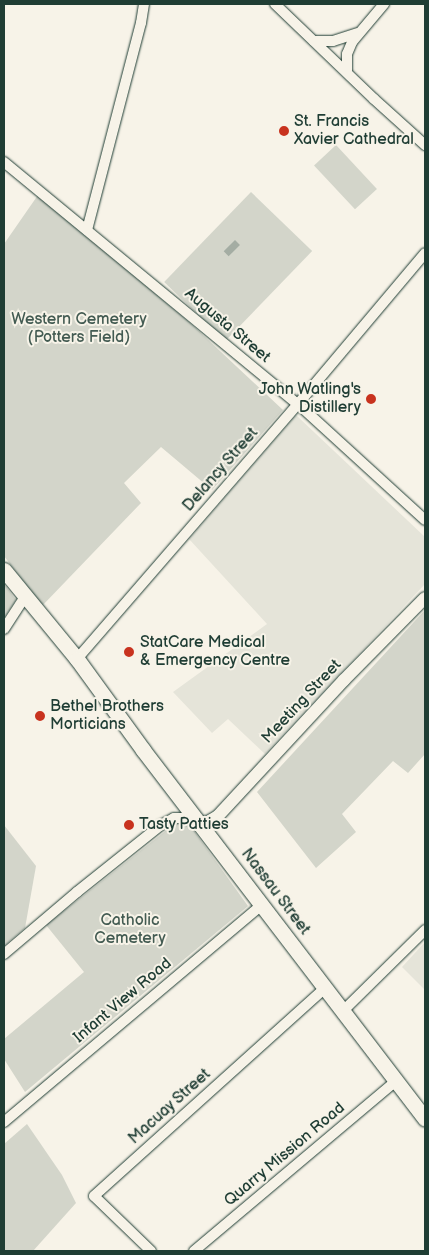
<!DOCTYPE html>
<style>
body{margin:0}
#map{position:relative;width:429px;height:1255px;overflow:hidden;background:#f7f3e8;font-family:"Balsamiq Sans",sans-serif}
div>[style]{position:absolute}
.built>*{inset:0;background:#e5e4d9}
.green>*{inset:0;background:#d3d5ca;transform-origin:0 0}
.water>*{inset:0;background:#a4ada3;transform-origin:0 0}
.roads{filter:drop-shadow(0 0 1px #1f3d34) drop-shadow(0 0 1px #1f3d34)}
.minor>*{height:10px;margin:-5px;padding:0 5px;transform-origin:5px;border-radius:5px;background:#f7f3e8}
.tertiary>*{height:12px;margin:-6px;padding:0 6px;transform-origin:6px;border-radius:6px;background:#f7f3e8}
.secondary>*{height:15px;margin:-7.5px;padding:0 7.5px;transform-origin:7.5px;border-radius:7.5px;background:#f7f3e8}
.dots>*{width:14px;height:14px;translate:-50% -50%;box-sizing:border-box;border:2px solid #f7f3e8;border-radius:50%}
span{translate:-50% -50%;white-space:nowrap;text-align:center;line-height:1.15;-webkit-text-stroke:4px #f7f3e8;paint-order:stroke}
.poi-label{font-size:16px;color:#1f3d34}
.left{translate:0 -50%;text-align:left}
.right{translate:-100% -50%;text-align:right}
.park-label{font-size:16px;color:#435b52}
.street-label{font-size:16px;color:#1f3d34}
.frame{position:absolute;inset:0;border:5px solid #1f3d34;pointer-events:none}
</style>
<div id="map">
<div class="built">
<i style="clip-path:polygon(296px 415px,425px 537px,425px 584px,265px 754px,228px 719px,212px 733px,173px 692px,267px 624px,189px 539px)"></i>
<i style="clip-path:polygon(425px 942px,425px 990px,402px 967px)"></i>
</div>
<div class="green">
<i style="left:336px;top:145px;width:60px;height:30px;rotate:47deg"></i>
<i style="left:251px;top:192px;width:85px;height:125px;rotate:44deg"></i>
<i style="clip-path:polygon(38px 195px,188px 321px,283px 410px,212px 490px,161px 447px,124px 483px,141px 503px,42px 606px,4px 556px,4px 244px)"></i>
<i style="clip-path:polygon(4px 584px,16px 600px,4px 618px)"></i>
<i style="clip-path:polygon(425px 610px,425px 754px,408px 773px,393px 761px,342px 814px,356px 832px,316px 868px,257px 792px)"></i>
<i style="clip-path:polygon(177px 822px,189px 824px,248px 906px,25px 1092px,4px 1059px,4px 1039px,84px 972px,46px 925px)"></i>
<i style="clip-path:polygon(4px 825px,36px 866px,25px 928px,4px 946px)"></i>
<i style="clip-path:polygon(27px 1124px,62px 1175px,76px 1203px,33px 1251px,4px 1251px,4px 1144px)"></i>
</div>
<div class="water">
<i style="left:235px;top:240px;width:7px;height:16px;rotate:45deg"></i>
</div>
<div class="roads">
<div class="minor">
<i style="left:275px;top:4px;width:137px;rotate:43.8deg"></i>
<i style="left:374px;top:99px;width:69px;rotate:42deg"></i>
<i style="left:314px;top:41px;width:19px"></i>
<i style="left:333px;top:41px;width:26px;rotate:-18deg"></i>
<i style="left:347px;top:72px;width:18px;rotate:-90deg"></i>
<i style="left:347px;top:54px;width:13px;rotate:-67deg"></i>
<i style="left:352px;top:42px;width:50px;rotate:-49.9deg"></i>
<i style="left:4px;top:162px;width:381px;rotate:39.5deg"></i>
<i style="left:298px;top:404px;width:172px;rotate:42.4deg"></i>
<i style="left:87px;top:230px;width:214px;rotate:-75.4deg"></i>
<i style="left:141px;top:23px;width:19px;rotate:-81deg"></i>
<i style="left:4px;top:629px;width:38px;rotate:-57deg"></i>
<i style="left:77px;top:659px;width:337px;rotate:-49.1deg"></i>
<i style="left:298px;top:404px;width:197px;rotate:-49.9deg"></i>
<i style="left:4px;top:954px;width:96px;rotate:-40.3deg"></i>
<i style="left:77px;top:892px;width:107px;rotate:-38.6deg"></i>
<i style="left:161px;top:825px;width:15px;rotate:-28deg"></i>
<i style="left:174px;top:818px;width:9px"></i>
<i style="left:183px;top:818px;width:17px;rotate:17deg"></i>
<i style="left:344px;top:1010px;width:114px;rotate:-44.6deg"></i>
<i style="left:4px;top:1122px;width:337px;rotate:-40.1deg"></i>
<i style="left:151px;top:1251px;width:79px;rotate:-136deg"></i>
<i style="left:94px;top:1196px;width:312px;rotate:-42deg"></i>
<i style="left:194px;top:1251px;width:264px;rotate:-40.1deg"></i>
</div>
<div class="tertiary">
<i style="left:200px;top:823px;width:8px;rotate:-7deg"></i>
<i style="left:208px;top:822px;width:12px;rotate:-31deg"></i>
<i style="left:218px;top:816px;width:185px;rotate:-47.2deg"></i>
<i style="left:344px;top:680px;width:115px;rotate:-45.4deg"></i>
</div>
<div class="secondary">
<i style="left:4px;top:570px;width:115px;rotate:50.6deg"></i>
<i style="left:77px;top:659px;width:112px;rotate:54deg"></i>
<i style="left:143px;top:750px;width:464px;rotate:52.6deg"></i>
</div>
</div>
<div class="dots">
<i style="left:284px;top:131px;background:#c8321e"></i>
<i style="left:371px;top:399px;background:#c8321e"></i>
<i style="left:129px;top:652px;background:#c8321e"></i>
<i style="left:40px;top:716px;background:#c8321e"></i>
<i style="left:129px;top:825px;background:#c8321e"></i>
</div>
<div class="poi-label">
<span class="left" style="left:294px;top:131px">St. Francis<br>Xavier Cathedral</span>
<span class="right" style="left:361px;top:399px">John Watling's<br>Distillery</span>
<span class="left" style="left:140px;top:652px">StatCare Medical<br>&amp; Emergency Centre</span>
<span class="left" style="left:50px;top:716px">Bethel Brothers<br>Morticians</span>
<span class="left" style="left:139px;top:825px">Tasty Patties</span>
</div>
<div class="park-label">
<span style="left:79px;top:329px">Western Cemetery<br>(Potters Field)</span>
<span style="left:130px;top:930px">Catholic<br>Cemetery</span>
</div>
<div class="street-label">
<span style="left:227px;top:326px;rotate:40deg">Augusta Street</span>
<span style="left:221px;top:470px;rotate:-49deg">Delancy Street</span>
<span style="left:302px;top:702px;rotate:-47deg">Meeting Street</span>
<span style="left:275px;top:892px;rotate:53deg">Nassau Street</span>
<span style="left:123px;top:1001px;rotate:-40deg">Infant View Road</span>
<span style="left:170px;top:1107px;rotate:-42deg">Macuay Street</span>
<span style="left:285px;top:1155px;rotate:-40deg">Quarry Mission Road</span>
</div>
<div class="frame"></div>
</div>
